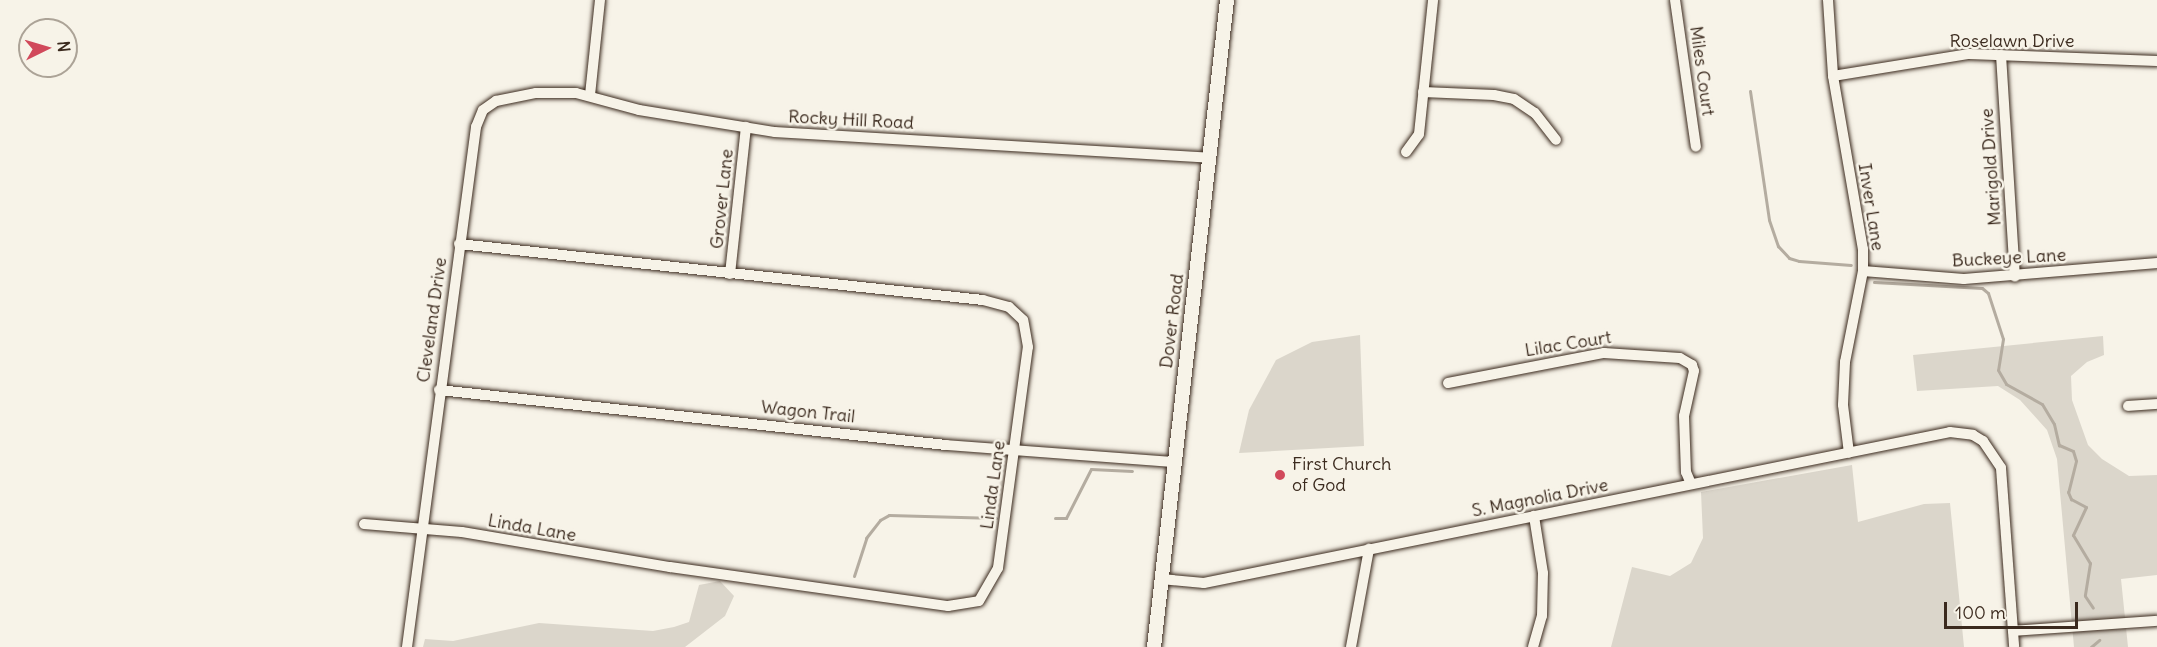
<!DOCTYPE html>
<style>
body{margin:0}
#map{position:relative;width:2157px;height:647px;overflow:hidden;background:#f7f3e8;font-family:Delius,sans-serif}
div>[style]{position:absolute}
.green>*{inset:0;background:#dbd6cb}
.stream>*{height:3px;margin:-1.5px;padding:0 1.5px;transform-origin:1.5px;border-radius:1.5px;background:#b4aca0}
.roads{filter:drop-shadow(0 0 2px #3b2a1e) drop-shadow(0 0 2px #3b2a1e)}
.minor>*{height:10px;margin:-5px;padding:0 5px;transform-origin:5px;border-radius:5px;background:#f7f3e8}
.major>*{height:14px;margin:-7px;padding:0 7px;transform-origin:7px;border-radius:7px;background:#f7f3e8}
.dots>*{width:16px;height:16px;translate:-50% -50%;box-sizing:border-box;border:3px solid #f7f3e8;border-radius:50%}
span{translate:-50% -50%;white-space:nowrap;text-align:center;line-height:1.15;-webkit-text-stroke:5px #f7f3e8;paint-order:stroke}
.street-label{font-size:18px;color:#3b2a1e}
.poi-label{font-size:18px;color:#3b2a1e}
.left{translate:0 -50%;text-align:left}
.north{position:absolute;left:18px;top:18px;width:60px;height:60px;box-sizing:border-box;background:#f7f3e8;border:2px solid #aca397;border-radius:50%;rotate:85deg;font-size:16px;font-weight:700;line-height:24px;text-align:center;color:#3b2a1e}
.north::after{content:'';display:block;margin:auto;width:21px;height:27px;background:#d1495b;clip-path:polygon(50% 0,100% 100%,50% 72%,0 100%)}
.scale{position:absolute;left:1944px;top:602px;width:134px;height:27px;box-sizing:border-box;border:3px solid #3b2a1e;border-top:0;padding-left:8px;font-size:18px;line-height:21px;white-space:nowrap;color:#3b2a1e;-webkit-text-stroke:4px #f7f3e8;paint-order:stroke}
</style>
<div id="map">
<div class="green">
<i style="clip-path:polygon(1360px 335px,1364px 446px,1239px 453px,1249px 410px,1276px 360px,1312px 342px)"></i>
<i style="clip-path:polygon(2103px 336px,2104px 355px,2087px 362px,2071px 376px,2072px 400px,2088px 445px,2102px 459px,2129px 476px,2157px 475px,2157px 575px,2121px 579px,2128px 647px,2074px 647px,2057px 459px,2047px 430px,2020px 400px,1998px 386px,1917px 391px,1913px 355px)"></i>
<i style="clip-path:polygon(1852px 465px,1858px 522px,1924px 504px,1950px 503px,1964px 647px,1611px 647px,1632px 567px,1670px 576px,1691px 563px,1703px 538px,1701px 492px)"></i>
<i style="clip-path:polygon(720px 581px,734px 596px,725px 616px,685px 647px,423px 647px,425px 639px,453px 641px,539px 623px,653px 631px,674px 627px,689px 622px,699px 585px)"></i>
</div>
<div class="stream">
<i style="left:1750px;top:91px;width:130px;rotate:81.6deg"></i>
<i style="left:1769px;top:220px;width:28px;rotate:71deg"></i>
<i style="left:1778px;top:246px;width:16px;rotate:47deg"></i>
<i style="left:1789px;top:258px;width:10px;rotate:17deg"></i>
<i style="left:1799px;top:261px;width:52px;rotate:4.4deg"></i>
<i style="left:1874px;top:282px;width:108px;rotate:3.2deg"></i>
<i style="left:1982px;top:288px;width:8px;rotate:40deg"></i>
<i style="left:1988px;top:293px;width:48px;rotate:71.9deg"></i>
<i style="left:2003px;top:339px;width:31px;rotate:99deg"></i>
<i style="left:1998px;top:370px;width:16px;rotate:60deg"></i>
<i style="left:2006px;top:384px;width:41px;rotate:29.1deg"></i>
<i style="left:2042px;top:404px;width:23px;rotate:59deg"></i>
<i style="left:2054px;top:424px;width:22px;rotate:77deg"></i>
<i style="left:2059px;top:445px;width:15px;rotate:23deg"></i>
<i style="left:2073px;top:451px;width:10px;rotate:73deg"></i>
<i style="left:2076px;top:461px;width:32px;rotate:104deg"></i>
<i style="left:2068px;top:492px;width:8px;rotate:67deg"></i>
<i style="left:2071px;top:499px;width:17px;rotate:28deg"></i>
<i style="left:2086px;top:507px;width:31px;rotate:115deg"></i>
<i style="left:2073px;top:535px;width:33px;rotate:59deg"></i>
<i style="left:2090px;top:563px;width:33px;rotate:99deg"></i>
<i style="left:2085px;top:596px;width:14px;rotate:56deg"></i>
<i style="left:1055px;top:518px;width:11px"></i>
<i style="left:1066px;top:518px;width:55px;rotate:-63deg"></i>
<i style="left:1091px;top:469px;width:41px;rotate:2.8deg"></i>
<i style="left:854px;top:576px;width:40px;rotate:-72deg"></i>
<i style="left:866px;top:538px;width:23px;rotate:-52deg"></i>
<i style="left:880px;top:520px;width:10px;rotate:-29deg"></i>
<i style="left:889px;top:515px;width:107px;rotate:1.6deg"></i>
<i style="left:2091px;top:647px;width:11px;rotate:-41deg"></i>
</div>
<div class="roads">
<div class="minor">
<i style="left:1675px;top:0;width:148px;rotate:81.9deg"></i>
<i style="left:1828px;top:0;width:76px;rotate:86.2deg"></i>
<i style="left:1833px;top:76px;width:176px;rotate:80.2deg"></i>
<i style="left:1863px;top:249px;width:22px;rotate:90deg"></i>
<i style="left:1863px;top:271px;width:93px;rotate:101.2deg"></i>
<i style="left:1845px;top:362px;width:43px;rotate:92.7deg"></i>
<i style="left:1843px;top:405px;width:48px;rotate:82.9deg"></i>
<i style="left:2001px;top:55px;width:222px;rotate:86.4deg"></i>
<i style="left:1833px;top:76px;width:138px;rotate:-9.2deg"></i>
<i style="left:1969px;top:54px;width:188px;rotate:2.1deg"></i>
<i style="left:1423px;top:92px;width:71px;rotate:2.4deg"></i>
<i style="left:1494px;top:95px;width:20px;rotate:11deg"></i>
<i style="left:1514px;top:99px;width:25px;rotate:34deg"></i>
<i style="left:1535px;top:113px;width:34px;rotate:52deg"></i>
<i style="left:590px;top:95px;width:96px;rotate:-84deg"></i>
<i style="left:1406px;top:152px;width:22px;rotate:-54deg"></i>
<i style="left:1419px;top:134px;width:135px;rotate:-84deg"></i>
<i style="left:1863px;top:271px;width:101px;rotate:4.5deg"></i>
<i style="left:1964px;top:279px;width:194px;rotate:-4.7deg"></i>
<i style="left:730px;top:274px;width:148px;rotate:-83.8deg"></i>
<i style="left:1448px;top:383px;width:159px;rotate:-10.9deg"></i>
<i style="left:1604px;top:353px;width:76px;rotate:3.8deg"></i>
<i style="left:1680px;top:358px;width:14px;rotate:30deg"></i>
<i style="left:1692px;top:365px;width:6px;rotate:72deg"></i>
<i style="left:1694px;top:371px;width:46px;rotate:102.5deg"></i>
<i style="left:1684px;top:416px;width:56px;rotate:88deg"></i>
<i style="left:1686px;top:472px;width:13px;rotate:67deg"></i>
<i style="left:439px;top:390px;width:510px;rotate:6.19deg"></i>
<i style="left:946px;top:445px;width:229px;rotate:4.3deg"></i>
<i style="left:2128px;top:406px;width:29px;rotate:-4deg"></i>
<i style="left:364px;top:524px;width:98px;rotate:4.7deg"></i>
<i style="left:462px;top:532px;width:211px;rotate:9.6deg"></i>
<i style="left:670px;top:567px;width:281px;rotate:8deg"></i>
<i style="left:948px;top:606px;width:31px;rotate:-9deg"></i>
<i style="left:979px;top:601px;width:38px;rotate:-60deg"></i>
<i style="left:998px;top:568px;width:223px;rotate:-82.3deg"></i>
<i style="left:1028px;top:347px;width:27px;rotate:-100deg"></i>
<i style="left:1023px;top:320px;width:19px;rotate:-137deg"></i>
<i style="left:1009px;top:307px;width:27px;rotate:-165deg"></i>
<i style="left:983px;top:300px;width:527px;rotate:-173.9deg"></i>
<i style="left:1161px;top:579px;width:43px;rotate:5.3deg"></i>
<i style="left:1204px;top:583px;width:761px;rotate:-11.44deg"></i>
<i style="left:1950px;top:432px;width:23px;rotate:7deg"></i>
<i style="left:1973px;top:435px;width:12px;rotate:31deg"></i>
<i style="left:1983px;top:441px;width:32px;rotate:56deg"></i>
<i style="left:2001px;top:468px;width:179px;rotate:85.8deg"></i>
<i style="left:2013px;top:631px;width:144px;rotate:-4deg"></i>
<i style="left:407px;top:647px;width:525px;rotate:-82.44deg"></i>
<i style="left:476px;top:127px;width:18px;rotate:-68deg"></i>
<i style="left:483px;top:110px;width:16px;rotate:-35deg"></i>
<i style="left:496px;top:101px;width:41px;rotate:-11.3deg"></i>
<i style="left:536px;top:93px;width:40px"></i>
<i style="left:576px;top:93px;width:65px;rotate:15.1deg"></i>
<i style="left:639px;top:110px;width:138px;rotate:9.2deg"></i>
<i style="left:775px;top:132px;width:435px;rotate:3.4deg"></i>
<i style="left:1351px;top:647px;width:100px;rotate:-79.6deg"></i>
<i style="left:1533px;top:647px;width:32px;rotate:-74deg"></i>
<i style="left:1542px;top:616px;width:43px;rotate:-88.7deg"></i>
<i style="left:1543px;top:573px;width:58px;rotate:-99deg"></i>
</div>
<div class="major">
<i style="left:1154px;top:647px;width:651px;rotate:-83.56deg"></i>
</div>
</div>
<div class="dots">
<i style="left:1280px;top:475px;background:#d1495b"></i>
</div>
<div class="street-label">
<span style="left:2012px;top:41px">Roselawn Drive</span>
<span style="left:1702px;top:71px;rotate:82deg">Miles Court</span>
<span style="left:851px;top:120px;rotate:3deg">Rocky Hill Road</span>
<span style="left:1991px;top:167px;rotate:-94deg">Marigold Drive</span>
<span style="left:722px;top:199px;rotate:-84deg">Grover Lane</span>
<span style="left:1871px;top:207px;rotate:81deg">Inver Lane</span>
<span style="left:2009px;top:258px;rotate:-3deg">Buckeye Lane</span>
<span style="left:432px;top:320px;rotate:-82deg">Cleveland Drive</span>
<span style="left:1172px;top:321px;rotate:-83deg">Dover Road</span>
<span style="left:1568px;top:344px;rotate:-9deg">Lilac Court</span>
<span style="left:808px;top:412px;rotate:6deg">Wagon Trail</span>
<span style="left:993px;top:485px;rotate:-82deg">Linda Lane</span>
<span style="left:1540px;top:498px;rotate:-11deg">S. Magnolia Drive</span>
<span style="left:532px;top:528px;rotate:10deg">Linda Lane</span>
</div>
<div class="poi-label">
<span class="left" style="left:1292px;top:475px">First Church<br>of God</span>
</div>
<div class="north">N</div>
<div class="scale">100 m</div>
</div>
